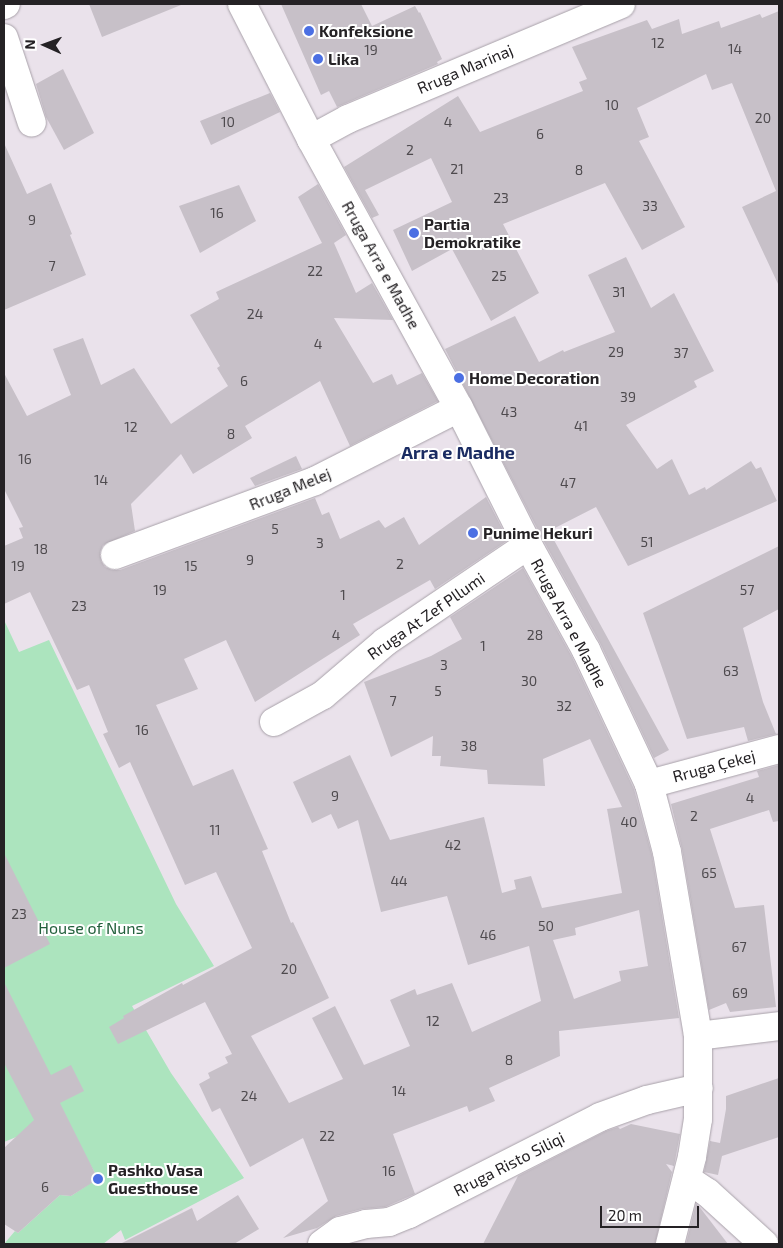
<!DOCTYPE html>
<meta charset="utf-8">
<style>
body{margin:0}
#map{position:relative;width:783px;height:1248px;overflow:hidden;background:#eae2eb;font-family:"Exo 2",sans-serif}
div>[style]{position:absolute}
.green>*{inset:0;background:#ace4be}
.building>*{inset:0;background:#c7c0c8}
.roads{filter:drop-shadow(0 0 1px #a8a1a9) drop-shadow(0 0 1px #a8a1a9)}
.minor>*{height:28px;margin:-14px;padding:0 14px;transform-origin:14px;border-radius:14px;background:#fff}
.dots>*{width:14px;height:14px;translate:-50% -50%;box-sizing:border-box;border:2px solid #fff;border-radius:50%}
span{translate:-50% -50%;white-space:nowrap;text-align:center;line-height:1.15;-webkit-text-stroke:4px #fff;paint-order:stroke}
.number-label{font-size:14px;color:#4e4a4e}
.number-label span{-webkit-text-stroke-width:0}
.poi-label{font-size:16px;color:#252225;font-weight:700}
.left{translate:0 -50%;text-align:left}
.street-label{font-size:16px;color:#252225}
.park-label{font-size:16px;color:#22603c}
.neighbourhood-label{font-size:18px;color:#1a2b62;font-weight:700}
.frame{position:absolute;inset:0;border:5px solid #252225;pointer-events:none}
.north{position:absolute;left:20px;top:20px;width:50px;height:50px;-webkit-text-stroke:4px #fff;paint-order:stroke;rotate:272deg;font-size:14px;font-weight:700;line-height:20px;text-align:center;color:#252225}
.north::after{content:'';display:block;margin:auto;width:18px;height:22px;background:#252225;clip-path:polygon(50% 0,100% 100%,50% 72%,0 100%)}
.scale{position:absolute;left:600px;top:1206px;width:99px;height:22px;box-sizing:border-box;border:2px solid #252225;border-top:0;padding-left:6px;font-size:15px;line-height:18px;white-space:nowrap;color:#252225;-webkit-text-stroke:4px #fff;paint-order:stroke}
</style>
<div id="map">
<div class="green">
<i style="clip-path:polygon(4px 620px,19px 652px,49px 640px,176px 904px,214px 966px,132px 1006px,171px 1073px,244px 1178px,125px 1240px,121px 1230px,103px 1244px,4px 1244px,15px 1231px,18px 1233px,60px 1195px,71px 1196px,98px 1178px,63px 1118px,4px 1142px)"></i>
</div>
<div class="building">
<i style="clip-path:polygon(89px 4px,181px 4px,181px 5px,102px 37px)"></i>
<i style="clip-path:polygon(281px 4px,361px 4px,372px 26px,415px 6px,419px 13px,420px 12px,442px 59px,437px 62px,438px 64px,337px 107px,329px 91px,321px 95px)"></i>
<i style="clip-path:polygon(779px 11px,779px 286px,742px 207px,776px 191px,732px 83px,712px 90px,706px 74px,637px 108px,649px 137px,639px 141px,685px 227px,642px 250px,605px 183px,503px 224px,539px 293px,491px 321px,452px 249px,412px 271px,393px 230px,452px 202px,431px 158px,365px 190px,379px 215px,372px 218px,344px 167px,458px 96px,480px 132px,583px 91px,579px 82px,587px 79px,572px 47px,647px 20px,652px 29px,679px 19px,682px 34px,719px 21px,721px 28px,760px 14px,762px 18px)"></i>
<i style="clip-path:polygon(63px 69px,94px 133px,64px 150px,46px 117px,36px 84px)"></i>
<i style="clip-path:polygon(270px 93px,280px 112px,211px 145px,200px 121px)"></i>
<i style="clip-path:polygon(4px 143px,27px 194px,51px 183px,72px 234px,70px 235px,86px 275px,4px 310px)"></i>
<i style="clip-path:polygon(evenodd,318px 184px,346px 235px,334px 243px,356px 293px,372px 283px,393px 320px,334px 318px,373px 383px,392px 374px,397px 385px,422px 373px,438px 401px,350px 446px,320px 381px,245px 426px,252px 438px,193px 474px,181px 454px,131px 504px,135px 531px,103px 545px,100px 552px,101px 561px,105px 567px,112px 570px,120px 570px,315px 498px,322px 515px,329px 512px,340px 539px,379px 520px,385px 528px,404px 517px,419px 545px,486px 497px,508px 540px,435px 589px,430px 580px,353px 624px,360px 635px,255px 702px,226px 640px,184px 659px,198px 689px,156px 705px,193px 786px,233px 769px,268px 849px,262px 851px,291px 923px,293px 922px,329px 998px,251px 1036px,289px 1103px,343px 1079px,312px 1018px,335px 1006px,364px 1065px,410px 1046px,390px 1000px,415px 989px,417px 995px,452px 983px,472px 1032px,541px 1001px,529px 946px,468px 965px,447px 896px,381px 912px,358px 820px,338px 829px,331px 814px,312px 823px,293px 782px,350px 755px,390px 840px,484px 817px,502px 893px,516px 889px,514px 880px,531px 876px,542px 908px,622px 893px,607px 809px,622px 807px,590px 739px,543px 759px,545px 786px,488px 784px,487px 770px,440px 766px,441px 756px,432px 756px,433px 736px,391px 757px,364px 682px,431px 656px,462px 639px,450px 617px,523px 568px,572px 657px,634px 789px,652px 855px,679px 1018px,559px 1031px,560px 1056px,489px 1088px,495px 1101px,469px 1112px,467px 1106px,393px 1134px,415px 1194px,385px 1207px,362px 1209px,336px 1216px,317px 1228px,283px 1238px,328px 1201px,303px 1138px,250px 1167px,220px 1108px,212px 1112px,199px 1084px,210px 1078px,208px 1073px,228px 1063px,225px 1057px,232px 1054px,205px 1002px,118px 1044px,109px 1027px,124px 1018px,123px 1016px,182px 983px,183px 985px,252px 948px,216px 872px,185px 885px,130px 762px,119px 768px,103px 734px,108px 732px,89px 685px,77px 690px,30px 592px,4px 604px,4px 546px,23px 538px,19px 528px,23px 527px,4px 489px,4px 373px,27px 416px,71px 395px,53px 349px,83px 338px,101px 385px,134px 368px,171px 424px,228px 386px,217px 368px,220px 366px,190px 315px,219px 299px,216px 292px,322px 243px,298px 197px,318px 184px,639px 910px,648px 966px,619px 971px,621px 981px,574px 999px,553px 940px,576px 935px,575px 928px,639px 910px)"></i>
<i style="clip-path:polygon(239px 185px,256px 221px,200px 253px,179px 206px)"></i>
<i style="clip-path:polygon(626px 257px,651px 308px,674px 293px,714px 371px,694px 381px,697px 387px,626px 425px,657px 469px,672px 459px,689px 495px,705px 487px,706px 490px,751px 461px,756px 469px,761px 467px,777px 501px,628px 566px,596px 507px,549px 531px,669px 750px,654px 758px,600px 643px,542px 538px,445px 349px,515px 316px,539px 362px,563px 350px,564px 352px,615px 332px,588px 275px)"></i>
<i style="clip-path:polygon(296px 456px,302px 469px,255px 486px,250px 478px)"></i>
<i style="clip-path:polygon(779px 546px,779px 609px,743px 628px,763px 702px,776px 734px,748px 741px,744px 727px,687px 739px,643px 613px)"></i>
<i style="clip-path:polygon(779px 765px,779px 821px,773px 822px,769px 810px,710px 829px,735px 908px,764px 905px,776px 1007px,730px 1012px,726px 1003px,709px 1010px,682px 849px,671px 804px,759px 777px,757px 771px)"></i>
<i style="clip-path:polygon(4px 853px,50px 944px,4px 968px)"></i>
<i style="clip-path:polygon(4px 982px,51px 1075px,71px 1065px,84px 1091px,60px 1103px,98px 1179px,71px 1196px,60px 1195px,18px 1233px,4px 1224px,4px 1148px,34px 1120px,4px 1063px)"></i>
<i style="clip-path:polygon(779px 1078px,779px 1137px,722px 1156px,718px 1175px,704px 1172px,710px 1141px,720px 1143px,726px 1109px,726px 1096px)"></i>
<i style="clip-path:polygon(631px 1124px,680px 1134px,674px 1166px,666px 1164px,672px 1172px,655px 1244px,483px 1244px,518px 1176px,606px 1131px,618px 1127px,620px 1129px)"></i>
<i style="clip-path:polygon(238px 1195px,259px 1229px,234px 1244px,120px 1244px,192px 1208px,197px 1221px)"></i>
<i style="clip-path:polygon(696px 1204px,698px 1205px,728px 1244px,686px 1244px)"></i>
</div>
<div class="roads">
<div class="minor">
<i style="left:242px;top:4px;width:152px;rotate:62.9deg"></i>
<i style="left:311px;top:139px;width:307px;rotate:61.2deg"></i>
<i style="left:459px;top:408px;width:153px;rotate:63.3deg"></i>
<i style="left:528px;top:545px;width:120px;rotate:61.1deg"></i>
<i style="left:586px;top:650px;width:148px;rotate:64.8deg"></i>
<i style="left:649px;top:784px;width:70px;rotate:75.2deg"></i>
<i style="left:667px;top:852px;width:187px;rotate:80.4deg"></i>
<i style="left:698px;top:1036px;width:83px;rotate:90deg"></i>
<i style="left:698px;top:1119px;width:38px;rotate:99deg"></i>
<i style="left:692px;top:1157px;width:90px;rotate:104.2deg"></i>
<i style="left:4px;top:5px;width:2px;rotate:-27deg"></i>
<i style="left:4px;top:38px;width:89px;rotate:71.8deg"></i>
<i style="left:311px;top:139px;width:42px;rotate:-28.4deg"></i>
<i style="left:348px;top:119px;width:296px;rotate:-22.8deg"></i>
<i style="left:115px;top:555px;width:213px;rotate:-20.3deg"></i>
<i style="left:315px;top:481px;width:161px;rotate:-26.9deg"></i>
<i style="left:274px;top:722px;width:56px;rotate:-28.9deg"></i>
<i style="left:323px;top:695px;width:82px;rotate:-40.5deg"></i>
<i style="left:385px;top:642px;width:173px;rotate:-34.1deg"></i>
<i style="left:649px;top:784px;width:135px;rotate:-15.1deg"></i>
<i style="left:698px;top:1036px;width:82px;rotate:-7deg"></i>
<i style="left:687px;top:1179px;width:25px;rotate:34deg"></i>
<i style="left:708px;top:1193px;width:76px;rotate:42.3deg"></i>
<i style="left:322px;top:1244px;width:22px;rotate:-36deg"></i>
<i style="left:340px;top:1231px;width:27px;rotate:-15deg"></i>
<i style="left:366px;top:1224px;width:23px;rotate:-5deg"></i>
<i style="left:389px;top:1222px;width:22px;rotate:-22deg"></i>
<i style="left:409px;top:1214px;width:214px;rotate:-26.9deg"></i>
<i style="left:600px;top:1117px;width:50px;rotate:-19.9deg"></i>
<i style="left:647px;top:1100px;width:53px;rotate:-13deg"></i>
</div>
</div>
<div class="dots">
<i style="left:309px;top:31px;background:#4b6fe3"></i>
<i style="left:318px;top:59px;background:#4b6fe3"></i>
<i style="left:414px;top:233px;background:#4b6fe3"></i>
<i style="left:459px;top:378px;background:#4b6fe3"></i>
<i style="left:473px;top:533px;background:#4b6fe3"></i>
<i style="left:98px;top:1179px;background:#4b6fe3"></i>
</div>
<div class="number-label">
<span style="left:658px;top:43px">12</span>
<span style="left:735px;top:49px">14</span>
<span style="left:371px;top:50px">19</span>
<span style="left:612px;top:105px">10</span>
<span style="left:763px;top:118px">20</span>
<span style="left:228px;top:122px">10</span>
<span style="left:448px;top:122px">4</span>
<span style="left:540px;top:134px">6</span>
<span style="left:410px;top:150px">2</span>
<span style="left:457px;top:169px">21</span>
<span style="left:579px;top:170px">8</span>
<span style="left:501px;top:198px">23</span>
<span style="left:650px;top:206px">33</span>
<span style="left:217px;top:213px">16</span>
<span style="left:32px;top:220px">9</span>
<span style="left:52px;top:266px">7</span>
<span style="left:315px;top:271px">22</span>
<span style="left:499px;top:276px">25</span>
<span style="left:619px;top:292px">31</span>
<span style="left:255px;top:314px">24</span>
<span style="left:318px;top:344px">4</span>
<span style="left:616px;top:352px">29</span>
<span style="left:681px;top:353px">37</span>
<span style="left:244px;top:381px">6</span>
<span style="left:628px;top:397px">39</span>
<span style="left:509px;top:412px">43</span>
<span style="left:581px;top:426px">41</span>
<span style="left:131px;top:427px">12</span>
<span style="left:231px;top:434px">8</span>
<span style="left:25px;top:459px">16</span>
<span style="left:101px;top:480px">14</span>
<span style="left:568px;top:483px">47</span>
<span style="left:275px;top:529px">5</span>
<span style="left:647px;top:542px">51</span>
<span style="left:320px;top:543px">3</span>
<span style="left:41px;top:549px">18</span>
<span style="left:250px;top:560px">9</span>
<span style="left:400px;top:564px">2</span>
<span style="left:18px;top:566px">19</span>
<span style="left:191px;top:566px">15</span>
<span style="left:160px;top:590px">19</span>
<span style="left:747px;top:590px">57</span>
<span style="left:343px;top:595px">1</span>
<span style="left:79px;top:606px">23</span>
<span style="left:336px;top:635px">4</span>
<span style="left:535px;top:635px">28</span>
<span style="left:483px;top:646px">1</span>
<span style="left:444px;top:665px">3</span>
<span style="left:731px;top:671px">63</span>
<span style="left:529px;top:681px">30</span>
<span style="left:438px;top:691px">5</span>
<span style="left:393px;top:701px">7</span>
<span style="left:564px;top:706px">32</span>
<span style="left:142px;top:730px">16</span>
<span style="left:469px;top:746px">38</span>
<span style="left:335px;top:796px">9</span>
<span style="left:750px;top:798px">4</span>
<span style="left:694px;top:816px">2</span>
<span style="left:629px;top:822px">40</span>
<span style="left:215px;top:830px">11</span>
<span style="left:453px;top:845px">42</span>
<span style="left:709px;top:873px">65</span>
<span style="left:399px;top:881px">44</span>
<span style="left:19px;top:914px">23</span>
<span style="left:546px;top:926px">50</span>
<span style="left:488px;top:935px">46</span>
<span style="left:739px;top:947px">67</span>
<span style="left:289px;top:969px">20</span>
<span style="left:740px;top:993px">69</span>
<span style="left:433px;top:1021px">12</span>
<span style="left:509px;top:1060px">8</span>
<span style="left:399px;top:1091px">14</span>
<span style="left:249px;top:1096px">24</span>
<span style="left:327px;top:1136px">22</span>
<span style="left:389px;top:1171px">16</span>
<span style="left:45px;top:1187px">6</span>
</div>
<div class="poi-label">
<span class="left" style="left:319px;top:31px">Konfeksione</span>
<span class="left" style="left:328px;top:59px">Lika</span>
<span class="left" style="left:424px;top:233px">Partia<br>Demokratike</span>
<span class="left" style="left:469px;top:378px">Home Decoration</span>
<span class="left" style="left:483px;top:533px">Punime Hekuri</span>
<span class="left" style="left:108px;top:1179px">Pashko Vasa<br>Guesthouse</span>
</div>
<div class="street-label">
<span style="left:465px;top:69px;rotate:-23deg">Rruga Marinaj</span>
<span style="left:381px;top:265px;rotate:61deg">Rruga Arra e Madhe</span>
<span style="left:290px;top:489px;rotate:-22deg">Rruga Melej</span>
<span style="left:426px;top:616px;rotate:-35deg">Rruga At Zef Pllumi</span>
<span style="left:569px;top:623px;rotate:62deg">Rruga Arra e Madhe</span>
<span style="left:714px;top:766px;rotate:-15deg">Rruga Çekej</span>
<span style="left:509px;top:1164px;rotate:-27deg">Rruga Risto Siliqi</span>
</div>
<div class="park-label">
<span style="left:91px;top:928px">House of Nuns</span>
</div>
<div class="neighbourhood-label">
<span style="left:458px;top:452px">Arra e Madhe</span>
</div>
<div class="frame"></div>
<div class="north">N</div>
<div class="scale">20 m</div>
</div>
